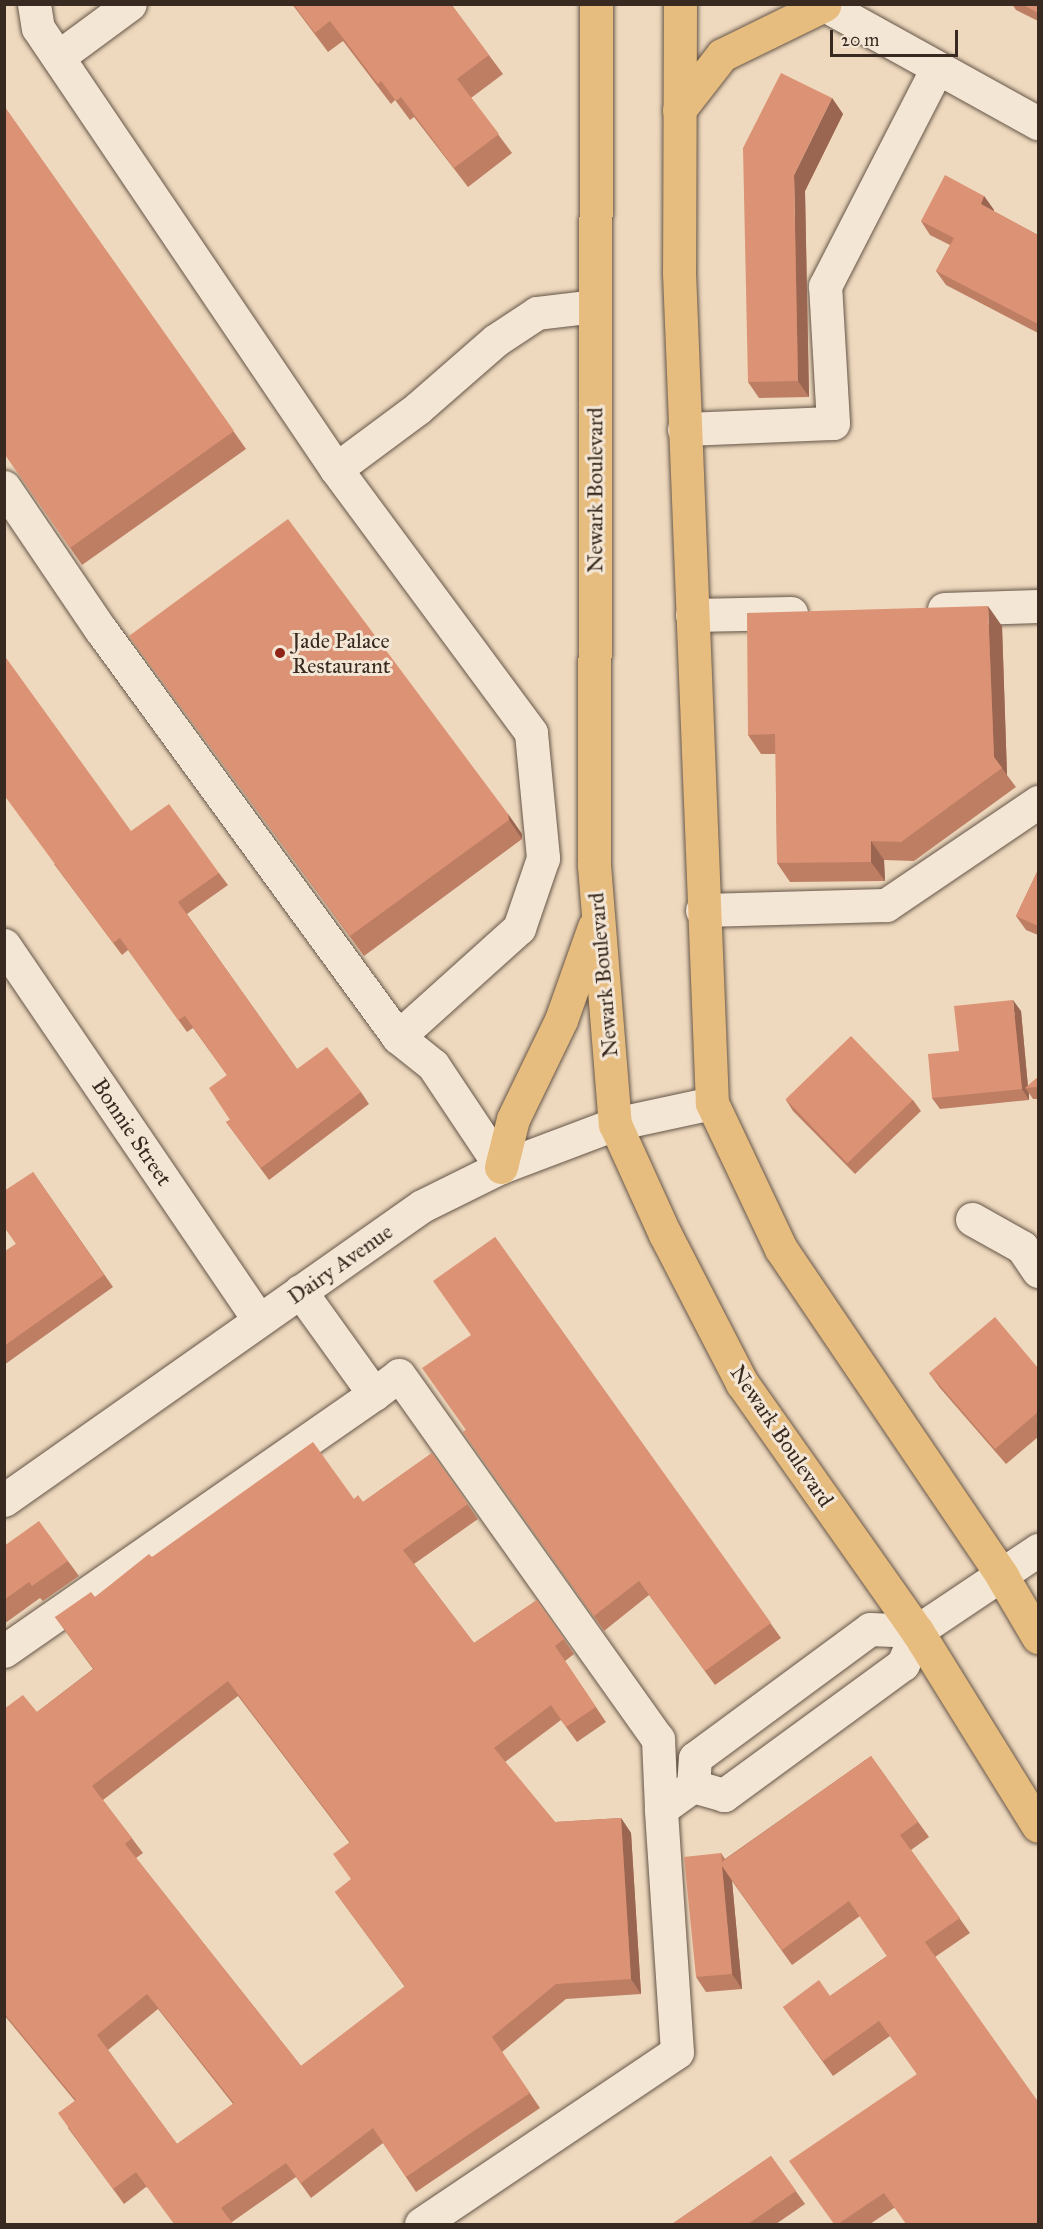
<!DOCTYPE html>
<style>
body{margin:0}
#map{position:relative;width:1043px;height:2229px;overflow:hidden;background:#eed9be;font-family:"IM FELL Great Primer",serif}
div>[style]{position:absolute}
.roads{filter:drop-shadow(0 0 2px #665648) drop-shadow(0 0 2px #665648)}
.minor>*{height:33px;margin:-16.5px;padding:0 16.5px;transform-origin:16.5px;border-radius:16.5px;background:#f4e6d5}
.major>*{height:33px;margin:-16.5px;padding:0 16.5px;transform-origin:16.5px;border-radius:16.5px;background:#e7bc7f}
.wall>*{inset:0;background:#bd7e64}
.shaded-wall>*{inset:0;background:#9a6651}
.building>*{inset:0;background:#dc9274;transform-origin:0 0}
.dots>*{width:16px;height:16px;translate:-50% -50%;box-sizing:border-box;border:3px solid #f4e6d5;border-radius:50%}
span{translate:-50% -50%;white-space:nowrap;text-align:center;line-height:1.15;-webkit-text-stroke:6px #f4e6d5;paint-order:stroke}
.street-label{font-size:22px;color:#392a21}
.poi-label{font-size:22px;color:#392a21}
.left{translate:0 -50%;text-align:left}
.frame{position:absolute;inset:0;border:6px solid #392a21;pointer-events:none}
.scale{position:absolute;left:830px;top:30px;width:128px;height:27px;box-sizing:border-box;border:3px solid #392a21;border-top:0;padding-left:8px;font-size:18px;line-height:21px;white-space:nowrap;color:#392a21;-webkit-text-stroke:4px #f4e6d5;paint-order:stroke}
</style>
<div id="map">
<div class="roads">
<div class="minor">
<i style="left:34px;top:4px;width:24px;rotate:81deg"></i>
<i style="left:38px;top:28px;width:532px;rotate:55.95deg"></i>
<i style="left:336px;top:469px;width:328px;rotate:53.5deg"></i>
<i style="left:531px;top:733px;width:126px;rotate:84.5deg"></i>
<i style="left:543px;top:858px;width:74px;rotate:108.9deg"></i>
<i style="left:519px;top:928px;width:163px;rotate:138deg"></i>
<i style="left:823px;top:4px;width:246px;rotate:29deg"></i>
<i style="left:58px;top:57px;width:89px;rotate:-36.4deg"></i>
<i style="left:684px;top:429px;width:149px;rotate:-2.3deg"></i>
<i style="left:833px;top:423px;width:137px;rotate:-93.3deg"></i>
<i style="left:825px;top:286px;width:245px;rotate:-62.8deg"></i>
<i style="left:336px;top:469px;width:102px;rotate:-36.6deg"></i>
<i style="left:418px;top:408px;width:103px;rotate:-41.1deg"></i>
<i style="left:496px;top:340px;width:49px;rotate:-33.4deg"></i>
<i style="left:537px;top:313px;width:58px;rotate:-6.9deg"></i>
<i style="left:4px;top:487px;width:173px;rotate:55.9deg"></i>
<i style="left:101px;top:630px;width:504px;rotate:53.88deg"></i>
<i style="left:398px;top:1037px;width:45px;rotate:38.7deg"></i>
<i style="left:433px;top:1065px;width:123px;rotate:56.3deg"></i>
<i style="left:944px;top:609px;width:94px;rotate:-1.8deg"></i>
<i style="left:692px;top:615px;width:99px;rotate:-1.2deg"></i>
<i style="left:702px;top:910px;width:184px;rotate:-1.6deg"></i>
<i style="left:886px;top:905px;width:184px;rotate:-34.1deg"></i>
<i style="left:4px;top:945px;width:453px;rotate:55.8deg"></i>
<i style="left:972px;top:1219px;width:57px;rotate:29.2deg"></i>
<i style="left:1022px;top:1247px;width:29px;rotate:56deg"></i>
<i style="left:300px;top:1291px;width:127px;rotate:54.3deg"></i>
<i style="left:374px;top:1394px;width:31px;rotate:-37deg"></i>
<i style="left:399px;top:1375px;width:447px;rotate:54.6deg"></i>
<i style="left:658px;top:1739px;width:70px;rotate:87.5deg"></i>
<i style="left:4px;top:1500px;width:511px;rotate:-35.12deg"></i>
<i style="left:422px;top:1206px;width:88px;rotate:-26.3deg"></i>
<i style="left:501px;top:1167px;width:122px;rotate:-20.7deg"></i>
<i style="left:615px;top:1124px;width:99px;rotate:-12.2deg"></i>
<i style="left:870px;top:1629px;width:47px;rotate:2.4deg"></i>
<i style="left:917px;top:1631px;width:36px;rotate:113deg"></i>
<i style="left:903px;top:1664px;width:222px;rotate:143.8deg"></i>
<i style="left:724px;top:1795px;width:32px;rotate:-164deg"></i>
<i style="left:693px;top:1786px;width:28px;rotate:-86deg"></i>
<i style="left:695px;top:1758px;width:217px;rotate:-36.4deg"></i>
<i style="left:917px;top:1631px;width:146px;rotate:-33.8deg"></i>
<i style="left:4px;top:1651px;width:450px;rotate:-34.8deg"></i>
<i style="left:421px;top:2224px;width:308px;rotate:-33.9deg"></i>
<i style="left:677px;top:2052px;width:244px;rotate:-93.8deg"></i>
<i style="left:661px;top:1809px;width:39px;rotate:-36deg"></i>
</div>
<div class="major">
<i style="left:596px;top:4px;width:861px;rotate:90.13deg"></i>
<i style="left:594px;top:865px;width:260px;rotate:85.4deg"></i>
<i style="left:615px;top:1124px;width:121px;rotate:65.6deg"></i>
<i style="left:665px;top:1234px;width:168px;rotate:62.7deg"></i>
<i style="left:742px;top:1383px;width:304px;rotate:54.8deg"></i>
<i style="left:917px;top:1631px;width:229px;rotate:58.2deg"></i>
<i style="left:680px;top:4px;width:268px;rotate:90.2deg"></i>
<i style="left:679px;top:272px;width:832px;rotate:87.73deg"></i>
<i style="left:712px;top:1103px;width:161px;rotate:64.7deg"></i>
<i style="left:781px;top:1249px;width:395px;rotate:55.9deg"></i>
<i style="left:1002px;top:1576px;width:71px;rotate:59.5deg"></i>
<i style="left:679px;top:110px;width:70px;rotate:-52deg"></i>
<i style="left:722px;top:55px;width:114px;rotate:-26.1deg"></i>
<i style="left:501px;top:1167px;width:49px;rotate:-76deg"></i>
<i style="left:513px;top:1119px;width:110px;rotate:-64.1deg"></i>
<i style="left:561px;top:1020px;width:99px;rotate:-70.5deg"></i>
</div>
</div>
<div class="wall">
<i style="clip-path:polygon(292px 4px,451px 4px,503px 74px,471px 98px,512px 153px,468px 187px,414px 117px,410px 120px,395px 100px,391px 104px,343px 41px,328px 52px)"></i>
<i style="clip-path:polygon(1012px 4px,1038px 4px,1038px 21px,1016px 10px)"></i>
<i style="clip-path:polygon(832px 98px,843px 114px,805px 191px,809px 397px,759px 398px,748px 382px)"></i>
<i style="clip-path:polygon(4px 106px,246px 449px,82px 565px,4px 453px)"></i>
<i style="clip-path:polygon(984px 196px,994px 210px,993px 211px,1038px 235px,1038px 333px,946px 285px,936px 271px,950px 245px,930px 235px,921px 221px)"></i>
<i style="clip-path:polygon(1002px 626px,1007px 775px,1016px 787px,914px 861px,884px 860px,885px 881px,790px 882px,777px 863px,776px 754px,761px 754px,748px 735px)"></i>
<i style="clip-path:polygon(129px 636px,508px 814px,522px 834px,522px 839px,364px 956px)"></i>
<i style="clip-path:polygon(131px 831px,219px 873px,228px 885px,187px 914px,297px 1069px,361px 1092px,369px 1104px,269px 1180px,226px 1122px,230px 1120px,227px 1075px,193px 1028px,187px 1032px,128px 950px,122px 955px,54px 864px)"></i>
<i style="clip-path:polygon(1038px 870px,1038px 935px,1026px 930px,1016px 916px)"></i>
<i style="clip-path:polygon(1021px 1011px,1028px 1086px,1038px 1077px,1038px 1099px,1033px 1099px,1029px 1093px,1029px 1100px,940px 1109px,932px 1098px,959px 1051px)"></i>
<i style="clip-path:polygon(786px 1100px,913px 1100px,921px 1111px,855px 1174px,793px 1111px)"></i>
<i style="clip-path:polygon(33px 1172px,113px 1287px,4px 1365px,4px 1252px,16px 1244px)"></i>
<i style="clip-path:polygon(495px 1237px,781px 1638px,715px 1685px,649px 1595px,604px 1631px,463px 1432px,466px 1430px,471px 1335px)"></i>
<i style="clip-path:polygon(1038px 1368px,1038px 1437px,1006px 1464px,940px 1388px,929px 1373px)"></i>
<i style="clip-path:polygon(evenodd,432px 1453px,478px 1519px,414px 1564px,474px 1643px,537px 1600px,574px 1654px,565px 1661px,606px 1722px,577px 1742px,561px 1720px,505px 1762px,555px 1822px,621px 1818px,631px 1833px,641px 1994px,566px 1999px,502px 2052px,540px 2108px,416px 2192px,383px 2143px,311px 2198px,296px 2177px,232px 2222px,146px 2187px,124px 2204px,68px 2128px,75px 2101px,4px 2015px,4px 1709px,37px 1712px,93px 1669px,55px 1617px,95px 1597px,152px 1557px,354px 1499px,363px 1502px,432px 1453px,238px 1696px,349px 1842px,351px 1880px,335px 1892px,405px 1987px,301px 2066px,136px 1858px,143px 1853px,103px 1800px,238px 1696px,432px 1453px,158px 2009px,233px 2104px,177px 2144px,108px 2050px,158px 2009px)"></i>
<i style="clip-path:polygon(4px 1546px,68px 1561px,79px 1576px,43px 1601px,40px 1598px,4px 1624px)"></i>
<i style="clip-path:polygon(871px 1756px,929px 1837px,911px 1850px,970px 1933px,935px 1957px,1038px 2102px,1038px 2224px,894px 2208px,870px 2224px,834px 2224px,917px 2074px,890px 2036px,833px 2076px,783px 2007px,830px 1996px,887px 1956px,860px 1916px,792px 1965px,732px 1881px,742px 1989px,706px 1992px,696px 1977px,721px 1853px,725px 1859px)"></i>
<i style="clip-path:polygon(771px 2156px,805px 2204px,776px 2224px,672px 2224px)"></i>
</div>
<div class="shaded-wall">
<i style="clip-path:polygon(832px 98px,843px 114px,805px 191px,809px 397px,798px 381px,794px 175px)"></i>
<i style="clip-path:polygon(984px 196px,994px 210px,990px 218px,981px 204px)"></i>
<i style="clip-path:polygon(988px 606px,1002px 626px,1007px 775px,994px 757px)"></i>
<i style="clip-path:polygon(508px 814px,522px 834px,522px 839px,509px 820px)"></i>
<i style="clip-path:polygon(871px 841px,884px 860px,885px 881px,871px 862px)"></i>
<i style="clip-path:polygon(1013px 1000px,1021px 1011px,1028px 1088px,1025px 1088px,1029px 1093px,1029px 1100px,1022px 1089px)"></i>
<i style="clip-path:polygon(621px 1818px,631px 1833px,641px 1994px,631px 1979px)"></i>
<i style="clip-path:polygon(722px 1866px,732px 1881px,742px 1989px,732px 1974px)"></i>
</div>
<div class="building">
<i style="clip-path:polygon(293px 4px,451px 4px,489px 55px,457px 79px,499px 134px,454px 168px,401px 97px,396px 101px,381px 81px,378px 84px,330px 21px,315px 33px)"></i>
<i style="clip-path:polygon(1022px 4px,1038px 4px,1038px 13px)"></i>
<i style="clip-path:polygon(781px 73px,832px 98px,794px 175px,798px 381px,748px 382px,743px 148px)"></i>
<i style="clip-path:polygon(4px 106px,234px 431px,70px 548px,4px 453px)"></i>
<i style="clip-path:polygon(945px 175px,984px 196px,981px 204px,1038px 235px,1038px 324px,936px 271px,954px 238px,921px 221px)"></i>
<i style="clip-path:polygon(288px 519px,508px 814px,509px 820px,350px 936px,129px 636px)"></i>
<i style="clip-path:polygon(988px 606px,994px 757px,1002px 768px,901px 842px,871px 841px,871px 862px,777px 863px,775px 734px,748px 735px,747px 613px)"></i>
<i style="clip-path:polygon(4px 655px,131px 831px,169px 804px,219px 873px,178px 902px,297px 1069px,327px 1047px,361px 1092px,261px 1168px,226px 1122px,230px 1120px,209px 1088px,227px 1075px,185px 1016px,178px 1020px,120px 938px,113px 943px,4px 795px)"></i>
<i style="clip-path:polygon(1038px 870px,1038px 926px,1016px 916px)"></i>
<i style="clip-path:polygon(1013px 1000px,1022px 1089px,932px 1098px,928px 1054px,959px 1051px,954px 1006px)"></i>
<i style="left:851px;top:1036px;width:89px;height:91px;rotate:46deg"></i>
<i style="clip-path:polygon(1038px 1077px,1038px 1087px,1025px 1088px)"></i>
<i style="clip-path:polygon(33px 1172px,104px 1275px,4px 1346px,4px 1252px,16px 1244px,4px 1227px,4px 1191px)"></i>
<i style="clip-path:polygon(495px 1237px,771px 1623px,705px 1671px,639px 1581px,594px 1616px,463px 1432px,466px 1430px,422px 1368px,471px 1335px,433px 1281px)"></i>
<i style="clip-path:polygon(995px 1317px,1038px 1368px,1038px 1412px,995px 1449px,929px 1373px)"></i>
<i style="clip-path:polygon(evenodd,313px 1442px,354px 1499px,358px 1495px,363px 1502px,432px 1453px,468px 1504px,403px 1550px,474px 1643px,537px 1600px,564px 1639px,555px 1646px,596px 1707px,566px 1727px,551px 1705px,494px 1748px,555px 1822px,621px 1818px,631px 1979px,556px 1984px,492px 2037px,530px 2093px,406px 2177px,373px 2128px,301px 2183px,286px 2163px,221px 2208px,233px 2224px,174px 2224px,136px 2172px,113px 2189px,58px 2113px,76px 2100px,4px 2013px,4px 1709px,23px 1695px,37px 1712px,94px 1669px,55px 1617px,91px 1592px,95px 1597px,149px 1554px,152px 1557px,313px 1442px,228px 1681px,350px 1842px,333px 1854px,351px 1879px,335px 1892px,405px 1986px,301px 2066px,125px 1844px,132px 1838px,92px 1786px,228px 1681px,313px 1442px,147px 1994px,234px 2103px,177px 2144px,97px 2035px,147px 1994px)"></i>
<i style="clip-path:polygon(39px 1521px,68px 1561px,32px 1586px,29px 1582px,4px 1600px,4px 1546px)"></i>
<i style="clip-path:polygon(871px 1756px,918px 1822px,900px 1835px,960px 1918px,925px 1942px,1038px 2102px,1038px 2105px,1037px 2106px,1038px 2109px,1038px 2224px,906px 2224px,884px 2193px,838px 2224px,834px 2224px,789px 2161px,917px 2074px,879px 2021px,823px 2061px,783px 2007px,819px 1980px,830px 1996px,887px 1956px,849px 1901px,782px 1950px,722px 1866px,732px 1974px,696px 1977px,684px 1857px,721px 1853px,722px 1862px)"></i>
<i style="clip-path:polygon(771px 2156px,796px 2191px,748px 2224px,672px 2224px)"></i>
</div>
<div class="dots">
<i style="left:280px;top:653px;background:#8f2418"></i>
</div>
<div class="street-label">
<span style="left:595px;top:490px;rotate:-90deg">Newark Boulevard</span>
<span style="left:603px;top:975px;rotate:-95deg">Newark Boulevard</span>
<span style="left:132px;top:1132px;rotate:56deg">Bonnie Street</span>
<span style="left:340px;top:1264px;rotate:-35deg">Dairy Avenue</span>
<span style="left:782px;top:1436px;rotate:56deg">Newark Boulevard</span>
</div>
<div class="poi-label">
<span class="left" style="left:292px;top:653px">Jade Palace<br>Restaurant</span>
</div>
<div class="frame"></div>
<div class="scale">20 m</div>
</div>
